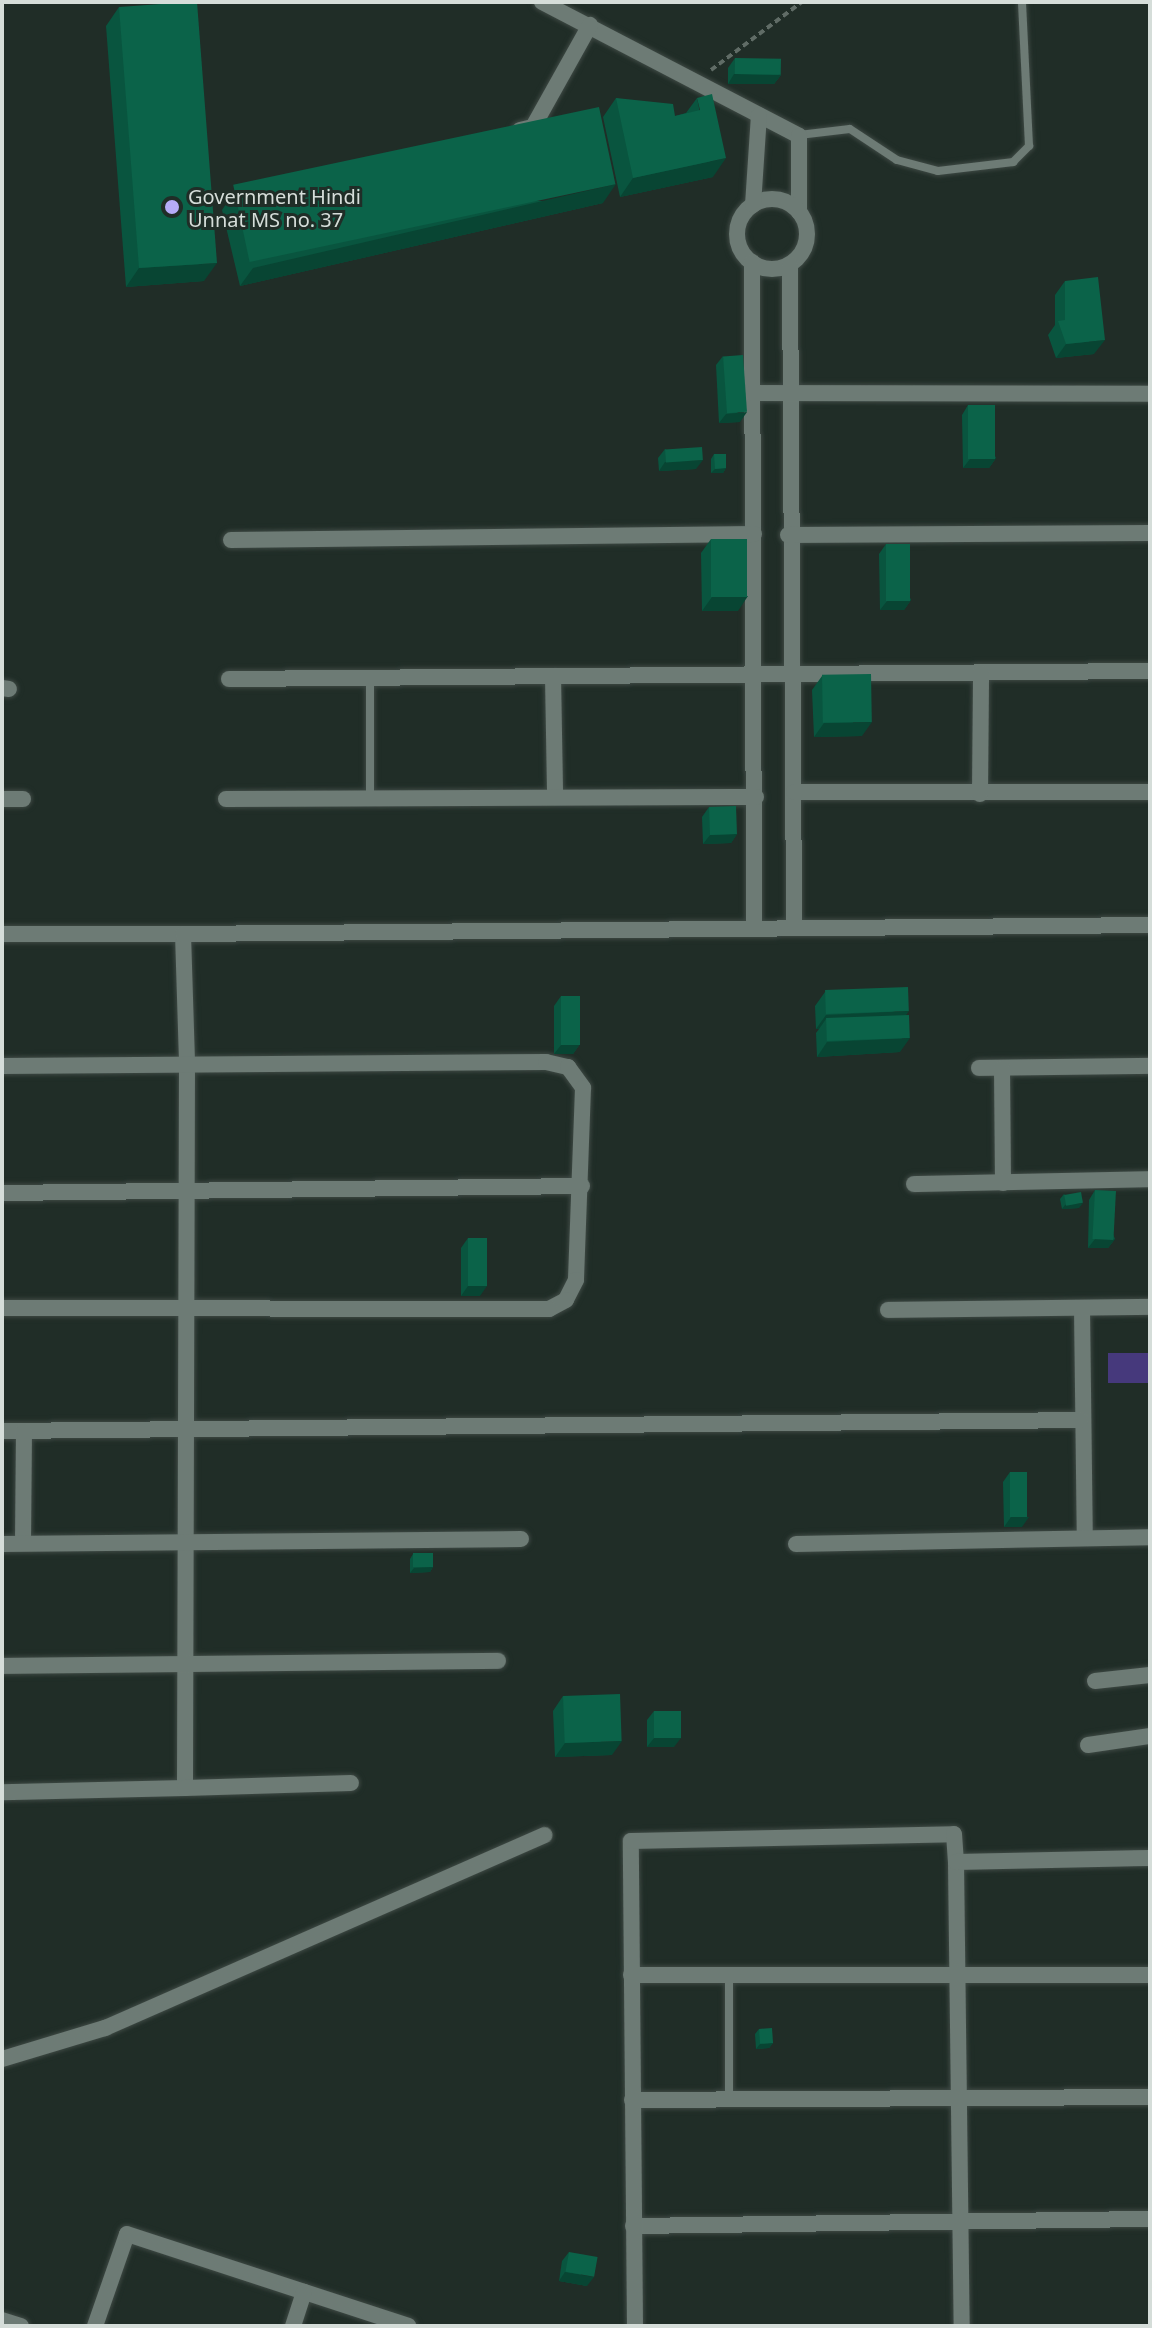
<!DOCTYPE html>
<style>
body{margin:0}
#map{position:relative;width:1152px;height:2328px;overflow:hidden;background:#202d27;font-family:"Noto Sans",sans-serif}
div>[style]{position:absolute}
.water>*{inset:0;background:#46397c;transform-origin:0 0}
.path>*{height:4px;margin-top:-2px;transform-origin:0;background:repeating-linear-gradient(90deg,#606c66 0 6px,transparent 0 10px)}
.roads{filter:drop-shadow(0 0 2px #3e4944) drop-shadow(0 0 2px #3e4944)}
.lane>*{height:8px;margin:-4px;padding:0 4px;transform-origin:4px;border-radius:4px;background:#6d7b75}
.street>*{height:16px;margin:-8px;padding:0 8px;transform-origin:8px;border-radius:8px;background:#6d7b75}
.street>.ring{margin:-8px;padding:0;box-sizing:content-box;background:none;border:16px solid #6d7b75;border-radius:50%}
.wall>*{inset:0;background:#09553f}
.shaded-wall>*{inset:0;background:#084533}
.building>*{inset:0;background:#0b6349;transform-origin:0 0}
.dots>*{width:22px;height:22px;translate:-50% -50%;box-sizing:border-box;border:4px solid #202d27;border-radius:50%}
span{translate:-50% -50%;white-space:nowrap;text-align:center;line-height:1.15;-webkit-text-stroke:6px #202d27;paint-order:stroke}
.poi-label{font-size:20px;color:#d5ddd9}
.left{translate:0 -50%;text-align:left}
.frame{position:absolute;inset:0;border:4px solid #d5ddd9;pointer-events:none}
</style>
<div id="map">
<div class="water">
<i style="left:1108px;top:1353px;width:42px;height:30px"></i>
</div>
<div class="path">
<i style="left:711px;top:70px;width:114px;rotate:-36.8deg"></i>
</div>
<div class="roads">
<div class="lane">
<i style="left:799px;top:135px;width:51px;rotate:-6.7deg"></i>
<i style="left:850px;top:129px;width:56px;rotate:33.4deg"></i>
<i style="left:897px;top:160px;width:42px;rotate:15deg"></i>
<i style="left:938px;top:171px;width:76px;rotate:-6.8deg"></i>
<i style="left:1013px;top:162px;width:23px;rotate:-45deg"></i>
<i style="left:1029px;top:146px;width:144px;rotate:-92.8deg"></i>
<i style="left:370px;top:798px;width:120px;rotate:-90deg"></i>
<i style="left:729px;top:2099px;width:123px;rotate:-90deg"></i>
</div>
<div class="street">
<i style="left:542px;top:2px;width:290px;rotate:27.5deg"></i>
<i style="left:799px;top:136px;width:76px;rotate:90deg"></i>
<i style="left:520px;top:130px;width:13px;rotate:-13deg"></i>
<i style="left:533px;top:127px;width:117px;rotate:-60.8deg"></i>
<i class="ring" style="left:737px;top:199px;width:54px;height:54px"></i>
<i style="left:753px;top:205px;width:90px;rotate:-86.2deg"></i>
<i style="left:752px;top:262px;width:662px;rotate:89.83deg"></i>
<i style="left:790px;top:265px;width:660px;rotate:89.65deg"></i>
<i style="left:752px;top:393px;width:398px;rotate:0.1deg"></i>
<i style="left:788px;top:535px;width:362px;rotate:-0.3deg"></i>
<i style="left:231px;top:540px;width:523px;rotate:-0.66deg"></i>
<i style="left:553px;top:676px;width:120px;rotate:89deg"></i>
<i style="left:229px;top:679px;width:921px;rotate:-0.5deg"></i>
<i style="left:2px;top:688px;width:7px;rotate:8deg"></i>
<i style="left:794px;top:792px;width:356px"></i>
<i style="left:980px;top:794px;width:121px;rotate:-89.5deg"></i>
<i style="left:2px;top:799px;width:21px"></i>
<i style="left:226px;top:799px;width:530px;rotate:-0.22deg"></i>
<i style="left:2px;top:934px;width:181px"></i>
<i style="left:183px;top:934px;width:130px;rotate:88.2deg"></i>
<i style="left:187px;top:1064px;width:724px;rotate:90.16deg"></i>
<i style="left:185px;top:1788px;width:183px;rotate:178.7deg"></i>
<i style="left:183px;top:934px;width:967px;rotate:-0.53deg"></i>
<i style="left:2px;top:1066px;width:544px;rotate:-0.42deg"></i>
<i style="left:546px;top:1062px;width:23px;rotate:13deg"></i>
<i style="left:568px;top:1067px;width:26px;rotate:54deg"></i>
<i style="left:583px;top:1088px;width:192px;rotate:92.1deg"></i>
<i style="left:576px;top:1280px;width:22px;rotate:117deg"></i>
<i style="left:566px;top:1300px;width:19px;rotate:152deg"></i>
<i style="left:549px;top:1309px;width:547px;rotate:-179.9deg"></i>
<i style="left:979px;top:1068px;width:171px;rotate:-0.7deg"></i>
<i style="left:1002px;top:1068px;width:115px;rotate:89.5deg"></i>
<i style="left:914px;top:1184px;width:236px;rotate:-1.2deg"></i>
<i style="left:2px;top:1193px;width:580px;rotate:-0.69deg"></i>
<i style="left:1082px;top:1308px;width:230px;rotate:89.3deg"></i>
<i style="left:888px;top:1310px;width:262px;rotate:-0.7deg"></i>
<i style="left:2px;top:1431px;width:1079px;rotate:-0.58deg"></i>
<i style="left:23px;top:1543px;width:112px;rotate:-89.5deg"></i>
<i style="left:2px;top:1544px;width:519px;rotate:-0.55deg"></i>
<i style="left:796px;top:1544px;width:354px;rotate:-1.1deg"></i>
<i style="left:2px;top:1666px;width:496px;rotate:-0.6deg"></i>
<i style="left:1095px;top:1681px;width:55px;rotate:-6.2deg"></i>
<i style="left:1088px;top:1745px;width:63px;rotate:-8.3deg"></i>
<i style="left:185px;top:1788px;width:166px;rotate:-1.7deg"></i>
<i style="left:956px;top:1862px;width:464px;rotate:89.3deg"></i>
<i style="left:631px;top:1975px;width:519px"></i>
<i style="left:2px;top:2059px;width:108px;rotate:-16.8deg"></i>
<i style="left:105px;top:2028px;width:480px;rotate:-23.7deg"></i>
<i style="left:632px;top:2100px;width:518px;rotate:-0.33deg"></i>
<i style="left:633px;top:2226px;width:517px;rotate:-0.78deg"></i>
<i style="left:2px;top:2320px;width:20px;rotate:18deg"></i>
<i style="left:95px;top:2326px;width:97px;rotate:-70.8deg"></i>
<i style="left:127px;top:2234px;width:296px;rotate:18.1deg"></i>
<i style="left:293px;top:2326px;width:36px;rotate:-72deg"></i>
<i style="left:635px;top:2326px;width:485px;rotate:-90.5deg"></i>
<i style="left:631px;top:1841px;width:323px;rotate:-1.2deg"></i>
<i style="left:954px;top:1834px;width:28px;rotate:86deg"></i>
<i style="left:956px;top:1862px;width:194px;rotate:-1.2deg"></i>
</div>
</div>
<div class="wall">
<i style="clip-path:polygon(119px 7px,204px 281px,126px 287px,106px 26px)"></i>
<i style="clip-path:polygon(735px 58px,781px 75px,774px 84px,728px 84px,728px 68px)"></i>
<i style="clip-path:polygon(616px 98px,675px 116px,686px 113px,697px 98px,713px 177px,620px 197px,603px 117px)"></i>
<i style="clip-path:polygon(235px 191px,603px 203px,240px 286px,222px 210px)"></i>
<i style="clip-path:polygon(1065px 281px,1094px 354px,1056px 358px,1048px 335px,1055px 325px,1055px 295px)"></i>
<i style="clip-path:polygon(723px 356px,740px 422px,719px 423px,716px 365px)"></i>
<i style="clip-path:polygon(968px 405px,996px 458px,989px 468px,963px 468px,962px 415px)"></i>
<i style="clip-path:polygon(665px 449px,696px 469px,659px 471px,658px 458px)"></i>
<i style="clip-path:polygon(714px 454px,726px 468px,723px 473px,711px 473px,711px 459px)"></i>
<i style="clip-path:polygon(711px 539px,738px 611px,702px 611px,701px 553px)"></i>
<i style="clip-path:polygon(886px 544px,911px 600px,904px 610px,880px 610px,879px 554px)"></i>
<i style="clip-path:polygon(822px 676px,862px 736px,814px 737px,812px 690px)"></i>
<i style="clip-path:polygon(709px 807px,737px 834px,731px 843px,703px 844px,702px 817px)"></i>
<i style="clip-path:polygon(825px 992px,906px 1015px,900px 1052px,817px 1057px,816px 1033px,819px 1029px,816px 1029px,815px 1006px)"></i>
<i style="clip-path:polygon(561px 996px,580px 1044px,573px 1054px,554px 1054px,554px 1006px)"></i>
<i style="clip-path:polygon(1095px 1190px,1115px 1239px,1108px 1248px,1088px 1248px,1089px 1200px)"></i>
<i style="clip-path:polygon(1064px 1194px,1079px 1208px,1062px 1209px,1060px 1199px)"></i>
<i style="clip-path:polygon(468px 1238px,480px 1296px,461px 1296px,461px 1248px)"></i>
<i style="clip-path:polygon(1010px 1472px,1022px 1527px,1004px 1527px,1003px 1482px)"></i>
<i style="clip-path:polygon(413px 1554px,433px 1567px,430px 1572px,410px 1573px,410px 1559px)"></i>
<i style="clip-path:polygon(563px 1696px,612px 1755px,555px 1757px,553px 1711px)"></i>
<i style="clip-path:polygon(654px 1711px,674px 1747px,647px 1747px,647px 1720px)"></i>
<i style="clip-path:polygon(759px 2029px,773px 2043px,769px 2048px,756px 2049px,755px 2034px)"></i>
<i style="clip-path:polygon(569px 2252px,587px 2286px,559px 2281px,562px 2261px)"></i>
</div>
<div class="shaded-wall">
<i style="clip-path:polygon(734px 74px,781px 75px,774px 84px,728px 84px)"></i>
<i style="clip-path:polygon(726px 158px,713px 177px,620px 197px,633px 178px)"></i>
<i style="clip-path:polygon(616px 184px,603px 203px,240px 286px,253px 268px)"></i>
<i style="clip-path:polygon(217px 263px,204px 281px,126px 287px,139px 268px)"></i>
<i style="clip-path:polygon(1105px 340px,1094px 354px,1056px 358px,1066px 344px)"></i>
<i style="clip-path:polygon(747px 412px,740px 422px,719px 423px,726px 414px)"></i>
<i style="clip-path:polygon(996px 458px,989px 468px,963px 468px,970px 459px)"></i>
<i style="clip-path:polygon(703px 460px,696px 469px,659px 471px,665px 462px)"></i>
<i style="clip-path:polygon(726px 468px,723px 473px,711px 473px,715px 469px)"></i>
<i style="clip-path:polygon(748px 596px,738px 611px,702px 611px,712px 597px)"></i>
<i style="clip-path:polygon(911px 600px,904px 610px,880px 610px,887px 601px)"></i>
<i style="clip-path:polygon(872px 722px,862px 736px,814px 737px,824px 723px)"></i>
<i style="clip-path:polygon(737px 834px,731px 843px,703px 844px,710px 835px)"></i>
<i style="clip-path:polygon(909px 1011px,899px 1025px,826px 1019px,819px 1029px,816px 1029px,826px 1015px)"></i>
<i style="clip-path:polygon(910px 1038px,900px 1052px,817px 1057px,827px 1042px)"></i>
<i style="clip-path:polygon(580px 1044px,573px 1054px,554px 1054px,561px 1045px)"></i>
<i style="clip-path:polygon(1083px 1203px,1079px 1208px,1062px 1209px,1065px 1205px)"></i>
<i style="clip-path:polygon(1095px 1239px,1115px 1239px,1108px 1248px,1088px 1248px)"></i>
<i style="clip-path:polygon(468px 1286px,487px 1286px,480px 1296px,461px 1296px)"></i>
<i style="clip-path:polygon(1011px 1517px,1029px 1517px,1022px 1527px,1004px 1527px)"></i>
<i style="clip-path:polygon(433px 1567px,430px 1572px,410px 1573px,414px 1568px)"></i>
<i style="clip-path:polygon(654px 1738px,681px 1738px,674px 1747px,647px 1747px)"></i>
<i style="clip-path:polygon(622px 1741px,612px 1755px,555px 1757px,565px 1743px)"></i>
<i style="clip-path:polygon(773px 2043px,769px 2048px,756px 2049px,760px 2044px)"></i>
<i style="clip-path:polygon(565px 2272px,594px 2277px,587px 2286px,559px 2281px)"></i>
</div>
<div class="building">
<i style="clip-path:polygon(189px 2px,197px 2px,217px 263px,139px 268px,119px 7px)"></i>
<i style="left:735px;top:58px;width:46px;height:16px;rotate:1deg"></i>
<i style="clip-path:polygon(712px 94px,726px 158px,633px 178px,616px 98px,673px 104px,675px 116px,700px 110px,697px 98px)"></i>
<i style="left:599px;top:107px;width:79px;height:374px;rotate:78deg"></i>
<i style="clip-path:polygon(1098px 277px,1105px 340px,1066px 344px,1058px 321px,1065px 320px,1065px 281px)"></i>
<i style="left:743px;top:355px;width:57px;height:20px;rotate:86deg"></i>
<i style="left:968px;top:405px;width:27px;height:54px"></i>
<i style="left:702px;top:447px;width:13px;height:37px;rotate:86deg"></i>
<i style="clip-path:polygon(714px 454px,726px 454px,726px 468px,715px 469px)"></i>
<i style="left:711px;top:539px;width:36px;height:58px"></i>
<i style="left:886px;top:544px;width:24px;height:57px"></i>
<i style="left:871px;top:674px;width:48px;height:49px;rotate:89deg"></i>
<i style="left:736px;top:806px;width:28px;height:27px;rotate:88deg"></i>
<i style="left:908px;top:987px;width:24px;height:83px;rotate:88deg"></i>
<i style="left:561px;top:996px;width:19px;height:49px"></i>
<i style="left:909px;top:1015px;width:23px;height:83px;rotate:88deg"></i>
<i style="left:1095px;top:1190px;width:21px;height:49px;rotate:3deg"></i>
<i style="left:1081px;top:1192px;width:11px;height:17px;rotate:80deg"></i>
<i style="left:468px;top:1238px;width:19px;height:48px"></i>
<i style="left:1010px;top:1472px;width:17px;height:45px"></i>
<i style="left:433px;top:1553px;width:14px;height:20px;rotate:90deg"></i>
<i style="left:620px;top:1694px;width:47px;height:57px;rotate:88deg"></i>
<i style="left:654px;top:1711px;width:27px;height:27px"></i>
<i style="left:772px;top:2028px;width:15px;height:13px;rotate:86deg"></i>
<i style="left:569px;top:2252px;width:29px;height:20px;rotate:10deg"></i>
</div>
<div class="dots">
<i style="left:172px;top:207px;background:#b5acf8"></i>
</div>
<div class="poi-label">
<span class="left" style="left:188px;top:208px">Government Hindi<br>Unnat MS no. 37</span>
</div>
<div class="frame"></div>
</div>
